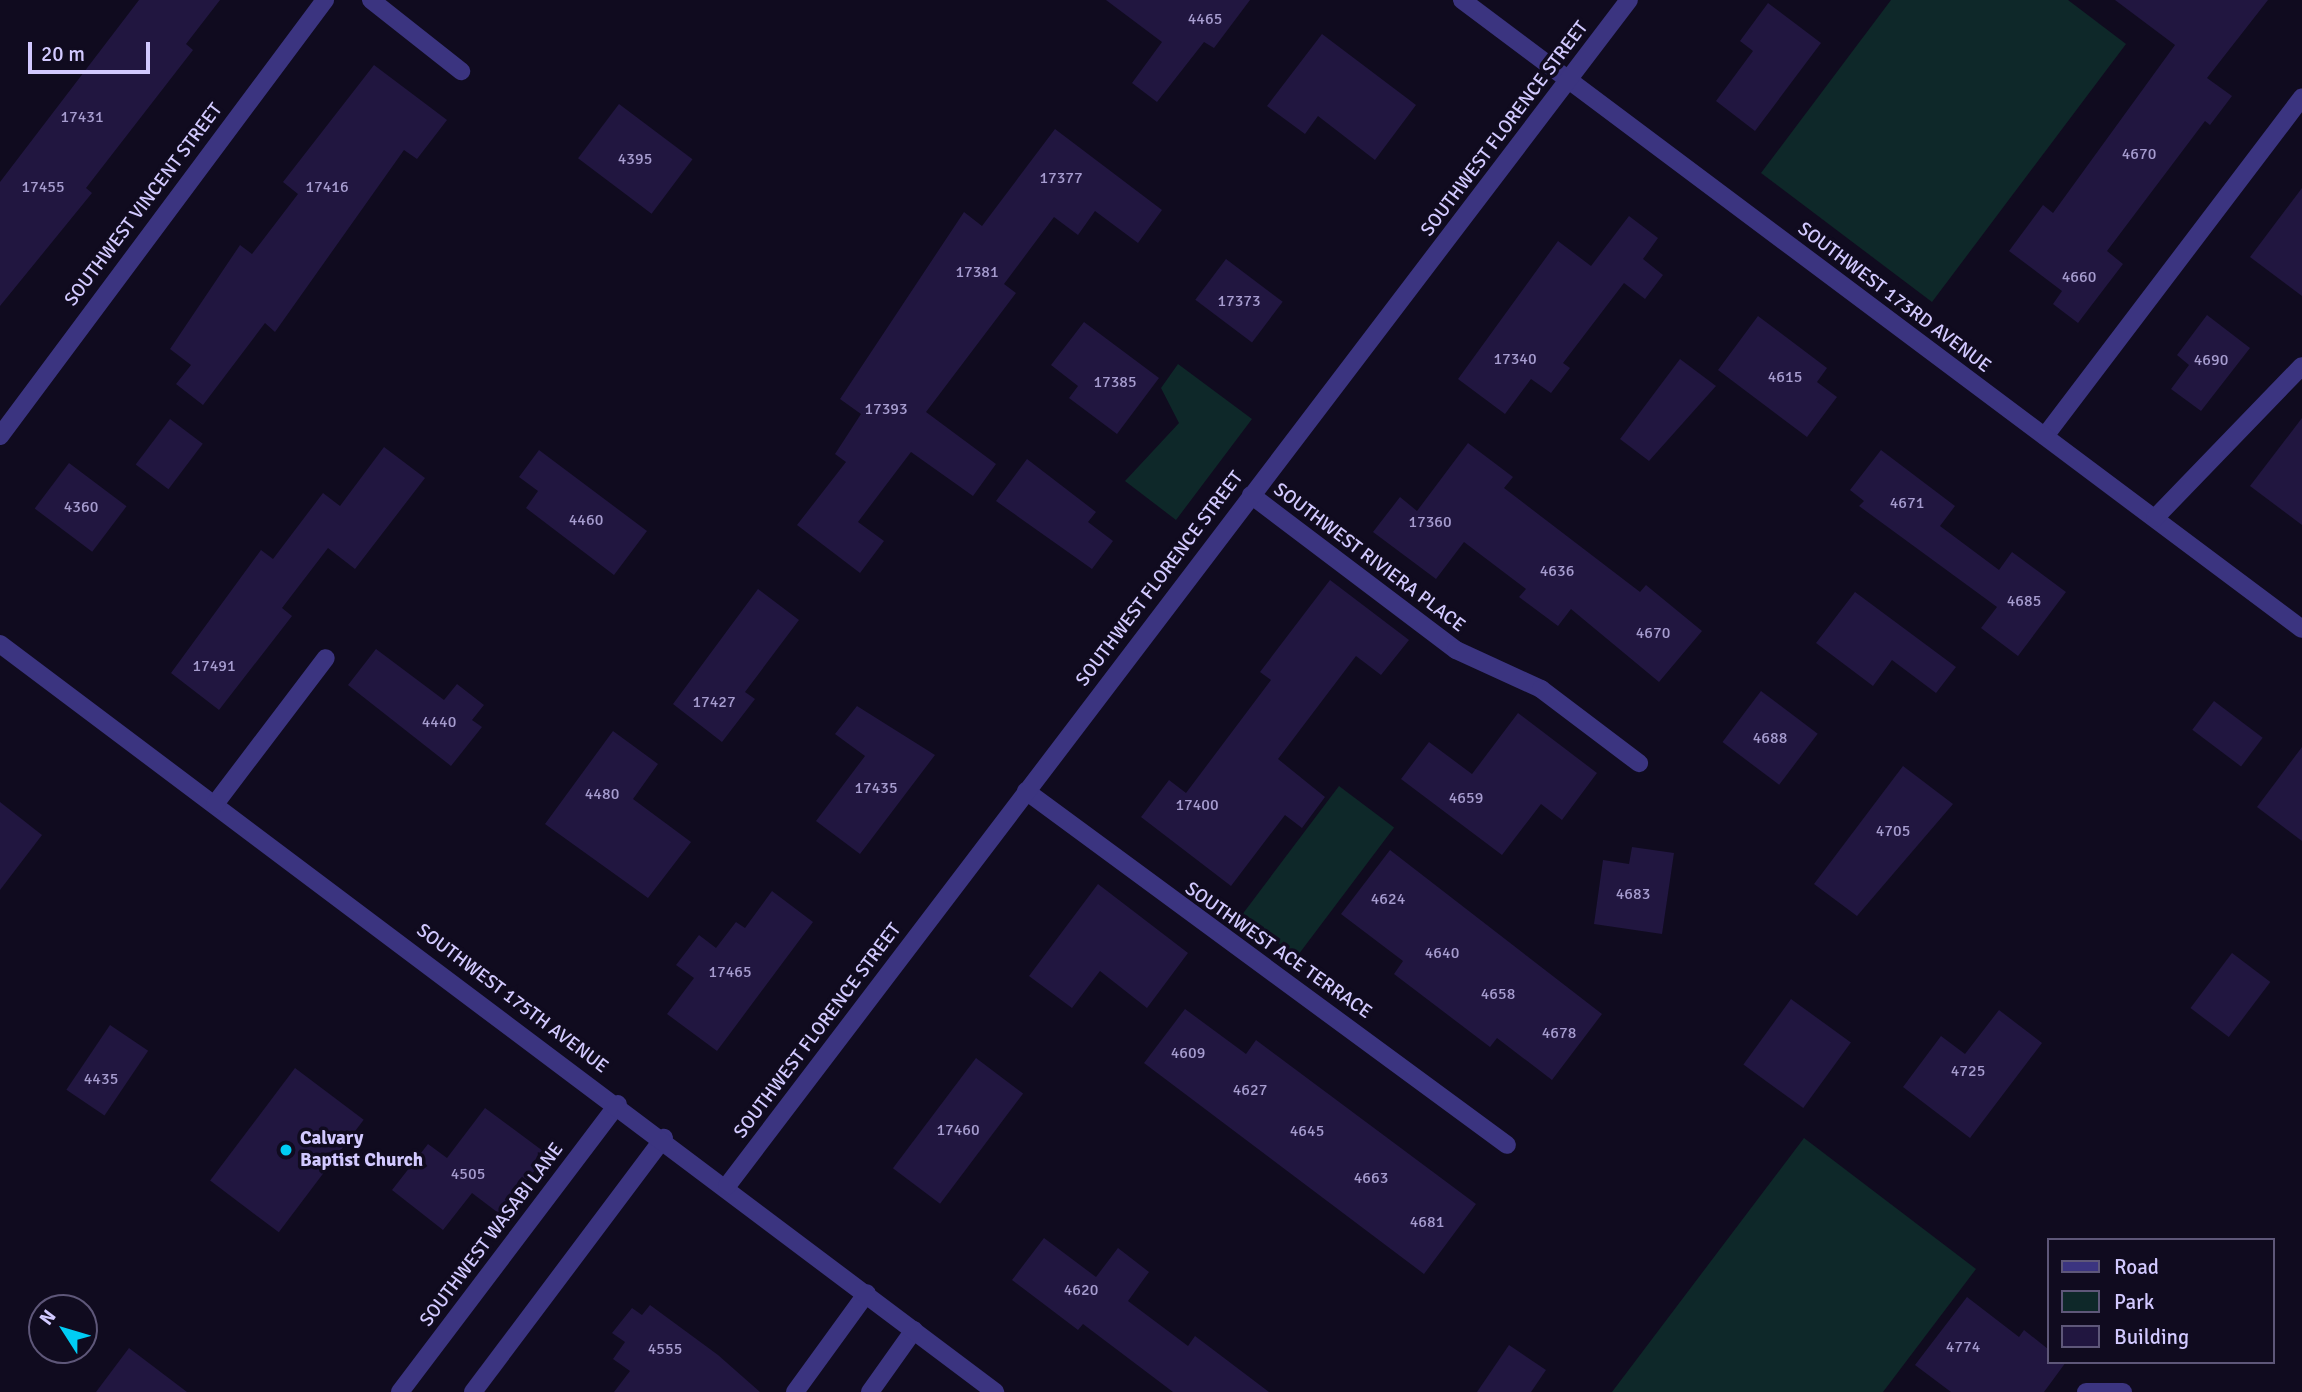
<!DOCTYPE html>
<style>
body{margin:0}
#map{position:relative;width:2302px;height:1392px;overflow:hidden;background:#100b1f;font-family:Signika,sans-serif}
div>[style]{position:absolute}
.green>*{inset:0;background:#0e2829;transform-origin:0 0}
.building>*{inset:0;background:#211640;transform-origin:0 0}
.lane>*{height:18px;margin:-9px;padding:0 9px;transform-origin:9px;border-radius:9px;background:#3b3480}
.street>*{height:18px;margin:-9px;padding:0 9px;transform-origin:9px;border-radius:9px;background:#3b3480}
.dots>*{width:19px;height:19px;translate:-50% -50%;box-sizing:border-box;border:4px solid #100b1f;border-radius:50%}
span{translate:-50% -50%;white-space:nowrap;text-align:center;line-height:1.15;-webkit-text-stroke:7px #100b1f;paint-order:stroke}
.number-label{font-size:16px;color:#a69ccf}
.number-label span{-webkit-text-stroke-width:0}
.street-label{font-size:19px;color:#d2c9ff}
.poi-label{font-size:19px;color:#d2c9ff;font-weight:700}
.left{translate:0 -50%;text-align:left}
.legend{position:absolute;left:2047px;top:1238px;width:228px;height:126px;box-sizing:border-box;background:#100b1f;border:2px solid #5e5779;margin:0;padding:9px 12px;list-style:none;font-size:21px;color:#d2c9ff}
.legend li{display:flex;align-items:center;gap:14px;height:35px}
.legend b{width:35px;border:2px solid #5e5779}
.north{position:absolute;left:28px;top:1294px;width:70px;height:70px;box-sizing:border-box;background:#100b1f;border:2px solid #5e5779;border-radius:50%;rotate:307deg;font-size:19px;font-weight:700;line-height:28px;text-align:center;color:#d2c9ff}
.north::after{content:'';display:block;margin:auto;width:24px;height:32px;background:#00cdf4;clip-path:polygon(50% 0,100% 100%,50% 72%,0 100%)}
.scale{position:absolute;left:28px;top:42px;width:122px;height:32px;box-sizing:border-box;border:4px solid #d2c9ff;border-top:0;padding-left:9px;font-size:21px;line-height:24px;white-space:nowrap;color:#d2c9ff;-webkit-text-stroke:5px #100b1f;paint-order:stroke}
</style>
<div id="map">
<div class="green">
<i style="clip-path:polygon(1891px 0,2068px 0,2126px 44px,1932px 302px,1761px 173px)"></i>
<i style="clip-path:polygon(1178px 364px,1252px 419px,1176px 520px,1125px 481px,1179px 423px,1161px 388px)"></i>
<i style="left:1339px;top:786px;width:69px;height:162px;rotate:37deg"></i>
<i style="clip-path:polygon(1804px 1138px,1976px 1269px,1883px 1392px,1612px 1392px)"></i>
</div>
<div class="building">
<i style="clip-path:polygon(139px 0,220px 0,186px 44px,193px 50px,86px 188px,92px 193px,0 306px,0 182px)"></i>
<i style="clip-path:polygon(1106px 0,1250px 0,1214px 48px,1204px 42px,1157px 102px,1132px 83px,1162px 42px)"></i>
<i style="clip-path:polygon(2115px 0,2268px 0,2207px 78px,2232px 96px,2210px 125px,2205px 121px,2107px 251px,2123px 264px,2078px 323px,2053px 304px,2062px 291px,2009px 251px,2043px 205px,2053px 213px,2175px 45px)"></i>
<i style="clip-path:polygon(1768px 3px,1821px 43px,1755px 131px,1716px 101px,1753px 51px,1740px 41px)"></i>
<i style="clip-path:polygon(1322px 34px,1416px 105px,1375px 160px,1318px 116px,1305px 134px,1267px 106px)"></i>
<i style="clip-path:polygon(374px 65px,447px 120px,417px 159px,404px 150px,275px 332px,265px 323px,203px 405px,176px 384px,191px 365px,170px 349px,240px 245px,252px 254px,298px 194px,283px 182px)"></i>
<i style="left:619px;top:104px;width:92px;height:68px;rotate:37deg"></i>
<i style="clip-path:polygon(1055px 129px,1162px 210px,1138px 243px,1095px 211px,1078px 235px,1054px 217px,1004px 284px,1016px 293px,926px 412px,996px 464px,973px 496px,911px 452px,858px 522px,884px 541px,860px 573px,797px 525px,846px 462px,835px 454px,861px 414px,840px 399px,964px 212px,982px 226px)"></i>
<i style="clip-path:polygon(2302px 188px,2302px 296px,2250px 257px)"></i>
<i style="clip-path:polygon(1629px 216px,1658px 238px,1643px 259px,1663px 275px,1645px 299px,1624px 283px,1563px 363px,1570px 368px,1551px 393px,1531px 379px,1505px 414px,1458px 379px,1558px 241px,1591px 266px)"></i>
<i style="left:1226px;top:259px;width:71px;height:51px;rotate:37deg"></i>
<i style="clip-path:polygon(2207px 315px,2250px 348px,2201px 411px,2171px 389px,2189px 365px,2177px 355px)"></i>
<i style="clip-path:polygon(1758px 316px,1827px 368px,1817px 382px,1837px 397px,1807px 437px,1718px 370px)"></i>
<i style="clip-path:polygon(1084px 322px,1159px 378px,1117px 434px,1069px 398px,1078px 386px,1051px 365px)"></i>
<i style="clip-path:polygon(1680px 359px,1716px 386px,1649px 461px,1620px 439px)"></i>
<i style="clip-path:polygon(2302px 418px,2302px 525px,2250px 486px)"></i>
<i style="left:170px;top:419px;width:41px;height:57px;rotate:37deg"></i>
<i style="clip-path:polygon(1468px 443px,1513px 477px,1504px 488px,1640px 592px,1646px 585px,1702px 631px,1659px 682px,1571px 609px,1558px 626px,1519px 597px,1526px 589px,1464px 542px,1436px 579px,1373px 532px,1400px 497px,1417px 511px)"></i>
<i style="clip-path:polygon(384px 447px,425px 478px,355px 569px,328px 548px,282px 608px,292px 616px,219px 710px,171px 673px,261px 550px,273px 559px,323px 493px,340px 506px)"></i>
<i style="clip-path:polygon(539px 450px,647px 531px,614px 575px,526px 508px,538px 491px,519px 477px)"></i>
<i style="clip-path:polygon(1881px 450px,1955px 506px,1940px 526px,1999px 570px,2012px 552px,2066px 592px,2018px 656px,1981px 628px,1997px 607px,1859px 506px,1864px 501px,1850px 490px)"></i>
<i style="clip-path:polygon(1027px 459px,1096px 512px,1088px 522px,1113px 541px,1092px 569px,996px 501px)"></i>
<i style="left:69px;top:463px;width:72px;height:57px;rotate:37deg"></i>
<i style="clip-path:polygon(1330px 580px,1409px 640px,1381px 675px,1356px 656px,1278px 759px,1325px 797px,1302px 828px,1285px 815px,1231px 886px,1141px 817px,1169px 780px,1186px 793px,1271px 680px,1260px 672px)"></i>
<i style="clip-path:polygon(758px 589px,799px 620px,745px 692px,755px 699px,722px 742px,673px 704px)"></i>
<i style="clip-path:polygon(1855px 592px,1956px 667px,1936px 693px,1892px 660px,1873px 686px,1816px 643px)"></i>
<i style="clip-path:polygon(376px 649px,444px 700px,457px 684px,484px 705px,472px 720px,482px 727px,451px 766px,348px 685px)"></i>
<i style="left:1761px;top:691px;width:71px;height:64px;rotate:37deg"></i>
<i style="left:2214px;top:701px;width:61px;height:36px;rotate:37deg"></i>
<i style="clip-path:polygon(857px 706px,935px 755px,860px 854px,816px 821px,865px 756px,835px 734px)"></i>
<i style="clip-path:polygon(1518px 713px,1597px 773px,1562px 820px,1541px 804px,1502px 855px,1401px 779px,1429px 742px,1472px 774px)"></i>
<i style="clip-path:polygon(613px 731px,658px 764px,633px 799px,691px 842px,648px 898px,545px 824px)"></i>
<i style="clip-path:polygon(2302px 747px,2302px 841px,2257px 807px)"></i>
<i style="clip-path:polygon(1903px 766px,1953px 804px,1857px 916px,1814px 884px)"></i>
<i style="clip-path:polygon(0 802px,42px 835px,0 890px)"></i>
<i style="clip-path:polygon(1632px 847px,1674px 853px,1662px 934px,1594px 924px,1603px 860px,1629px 864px)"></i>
<i style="clip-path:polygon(1390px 850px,1602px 1014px,1552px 1080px,1497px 1038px,1490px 1047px,1394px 974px,1403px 961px,1341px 914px)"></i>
<i style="clip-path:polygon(1098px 884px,1188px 953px,1147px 1008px,1100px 971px,1072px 1008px,1029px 976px)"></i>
<i style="clip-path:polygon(772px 891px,813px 922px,717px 1051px,667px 1014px,694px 978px,676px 965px,699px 935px,716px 948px,736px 922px,745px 928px)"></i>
<i style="left:2232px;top:953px;width:48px;height:69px;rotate:37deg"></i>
<i style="left:1791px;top:999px;width:74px;height:81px;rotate:36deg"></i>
<i style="clip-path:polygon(1185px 1009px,1246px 1054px,1256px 1040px,1476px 1204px,1424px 1274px,1144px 1063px)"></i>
<i style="clip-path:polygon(1999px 1010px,2042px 1043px,1970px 1138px,1903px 1087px,1941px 1036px,1965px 1054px)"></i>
<i style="left:110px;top:1025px;width:46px;height:78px;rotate:34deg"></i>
<i style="left:976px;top:1058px;width:59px;height:138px;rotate:37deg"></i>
<i style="left:295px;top:1068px;width:86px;height:141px;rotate:37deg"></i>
<i style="clip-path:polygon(485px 1108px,547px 1154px,501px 1215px,472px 1193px,443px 1230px,392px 1190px,428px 1144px,447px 1158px)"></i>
<i style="clip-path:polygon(1044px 1238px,1096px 1277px,1118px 1248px,1149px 1272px,1128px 1301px,1188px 1346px,1195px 1336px,1269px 1392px,1173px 1392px,1083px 1324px,1078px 1330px,1012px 1280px)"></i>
<i style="clip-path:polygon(1967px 1297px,2019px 1337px,2024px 1330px,2048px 1349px,2048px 1362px,2066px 1362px,2044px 1392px,1951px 1392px,1915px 1365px)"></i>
<i style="clip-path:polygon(650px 1305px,718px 1355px,760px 1392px,614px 1392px,630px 1371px,613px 1359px,625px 1342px,612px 1333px,632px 1308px,642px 1315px)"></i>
<i style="clip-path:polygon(1509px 1345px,1546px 1370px,1531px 1392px,1477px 1392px)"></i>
<i style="clip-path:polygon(129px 1348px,187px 1392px,96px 1392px)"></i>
</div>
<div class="lane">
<i style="left:371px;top:0;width:115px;rotate:38.3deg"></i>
<i style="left:2045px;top:436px;width:425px;rotate:-52.8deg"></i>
<i style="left:400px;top:1392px;width:361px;rotate:-52.9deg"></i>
<i style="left:473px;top:1392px;width:318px;rotate:-53.1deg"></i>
<i style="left:795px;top:1392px;width:122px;rotate:-54deg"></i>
<i style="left:870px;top:1392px;width:76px;rotate:-54.6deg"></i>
<i style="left:2086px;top:1392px;width:37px"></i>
</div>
<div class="street">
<i style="left:1462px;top:0;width:1049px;rotate:36.83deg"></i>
<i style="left:0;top:436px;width:544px;rotate:-53.3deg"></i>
<i style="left:1251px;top:495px;width:257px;rotate:37.1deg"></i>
<i style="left:1456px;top:650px;width:94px;rotate:24.6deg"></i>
<i style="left:1541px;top:689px;width:123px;rotate:37.1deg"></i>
<i style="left:2155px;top:518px;width:211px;rotate:-46deg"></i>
<i style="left:0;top:644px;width:1245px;rotate:36.93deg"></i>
<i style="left:1026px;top:791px;width:597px;rotate:36.35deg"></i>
<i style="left:215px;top:804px;width:183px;rotate:-52.8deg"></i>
<i style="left:727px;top:1186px;width:1490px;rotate:-52.75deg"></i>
</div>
<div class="dots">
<i style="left:286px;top:1150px;background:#00cdf4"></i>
</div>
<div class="number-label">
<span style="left:1205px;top:19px">4465</span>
<span style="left:82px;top:117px">17431</span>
<span style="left:2139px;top:154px">4670</span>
<span style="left:635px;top:159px">4395</span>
<span style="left:1061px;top:178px">17377</span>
<span style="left:43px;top:187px">17455</span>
<span style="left:327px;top:187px">17416</span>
<span style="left:977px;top:272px">17381</span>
<span style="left:2079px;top:277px">4660</span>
<span style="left:1239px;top:301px">17373</span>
<span style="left:1515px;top:359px">17340</span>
<span style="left:2211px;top:360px">4690</span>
<span style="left:1785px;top:377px">4615</span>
<span style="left:1115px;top:382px">17385</span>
<span style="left:886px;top:409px">17393</span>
<span style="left:1907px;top:503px">4671</span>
<span style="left:81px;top:507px">4360</span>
<span style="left:586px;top:520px">4460</span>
<span style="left:1430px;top:522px">17360</span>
<span style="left:1557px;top:571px">4636</span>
<span style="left:2024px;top:601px">4685</span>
<span style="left:1653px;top:633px">4670</span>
<span style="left:214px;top:666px">17491</span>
<span style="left:714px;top:702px">17427</span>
<span style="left:439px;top:722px">4440</span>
<span style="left:1770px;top:738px">4688</span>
<span style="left:876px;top:788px">17435</span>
<span style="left:602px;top:794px">4480</span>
<span style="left:1466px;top:798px">4659</span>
<span style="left:1197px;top:805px">17400</span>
<span style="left:1893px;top:831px">4705</span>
<span style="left:1633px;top:894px">4683</span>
<span style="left:1388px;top:899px">4624</span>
<span style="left:1442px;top:953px">4640</span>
<span style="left:730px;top:972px">17465</span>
<span style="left:1498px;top:994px">4658</span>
<span style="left:1559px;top:1033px">4678</span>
<span style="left:1188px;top:1053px">4609</span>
<span style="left:1968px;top:1071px">4725</span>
<span style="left:101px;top:1079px">4435</span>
<span style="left:1250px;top:1090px">4627</span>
<span style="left:958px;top:1130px">17460</span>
<span style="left:1307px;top:1131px">4645</span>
<span style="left:468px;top:1174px">4505</span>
<span style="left:1371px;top:1178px">4663</span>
<span style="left:1427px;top:1222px">4681</span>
<span style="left:1081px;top:1290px">4620</span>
<span style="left:1963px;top:1347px">4774</span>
<span style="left:665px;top:1349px">4555</span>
</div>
<div class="street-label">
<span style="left:1505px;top:129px;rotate:-53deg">SOUTHWEST FLORENCE STREET</span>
<span style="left:144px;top:205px;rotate:-53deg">SOUTHWEST VINCENT STREET</span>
<span style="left:1894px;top:298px;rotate:37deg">SOUTHWEST 173RD AVENUE</span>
<span style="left:1369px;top:558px;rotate:37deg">SOUTHWEST RIVIERA PLACE</span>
<span style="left:1160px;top:579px;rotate:-53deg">SOUTHWEST FLORENCE STREET</span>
<span style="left:1278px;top:951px;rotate:35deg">SOUTHWEST ACE TERRACE</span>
<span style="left:512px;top:999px;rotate:37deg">SOUTHWEST 175TH AVENUE</span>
<span style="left:818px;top:1031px;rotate:-53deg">SOUTHWEST FLORENCE STREET</span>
<span style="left:492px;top:1235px;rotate:-53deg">SOUTHWEST WASABI LANE</span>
</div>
<div class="poi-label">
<span class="left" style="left:300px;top:1150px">Calvary<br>Baptist Church</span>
</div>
<ul class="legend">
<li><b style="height:9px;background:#3b3480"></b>Road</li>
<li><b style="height:19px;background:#0e2829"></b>Park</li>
<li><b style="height:19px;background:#211640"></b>Building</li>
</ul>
<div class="north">N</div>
<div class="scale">20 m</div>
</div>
